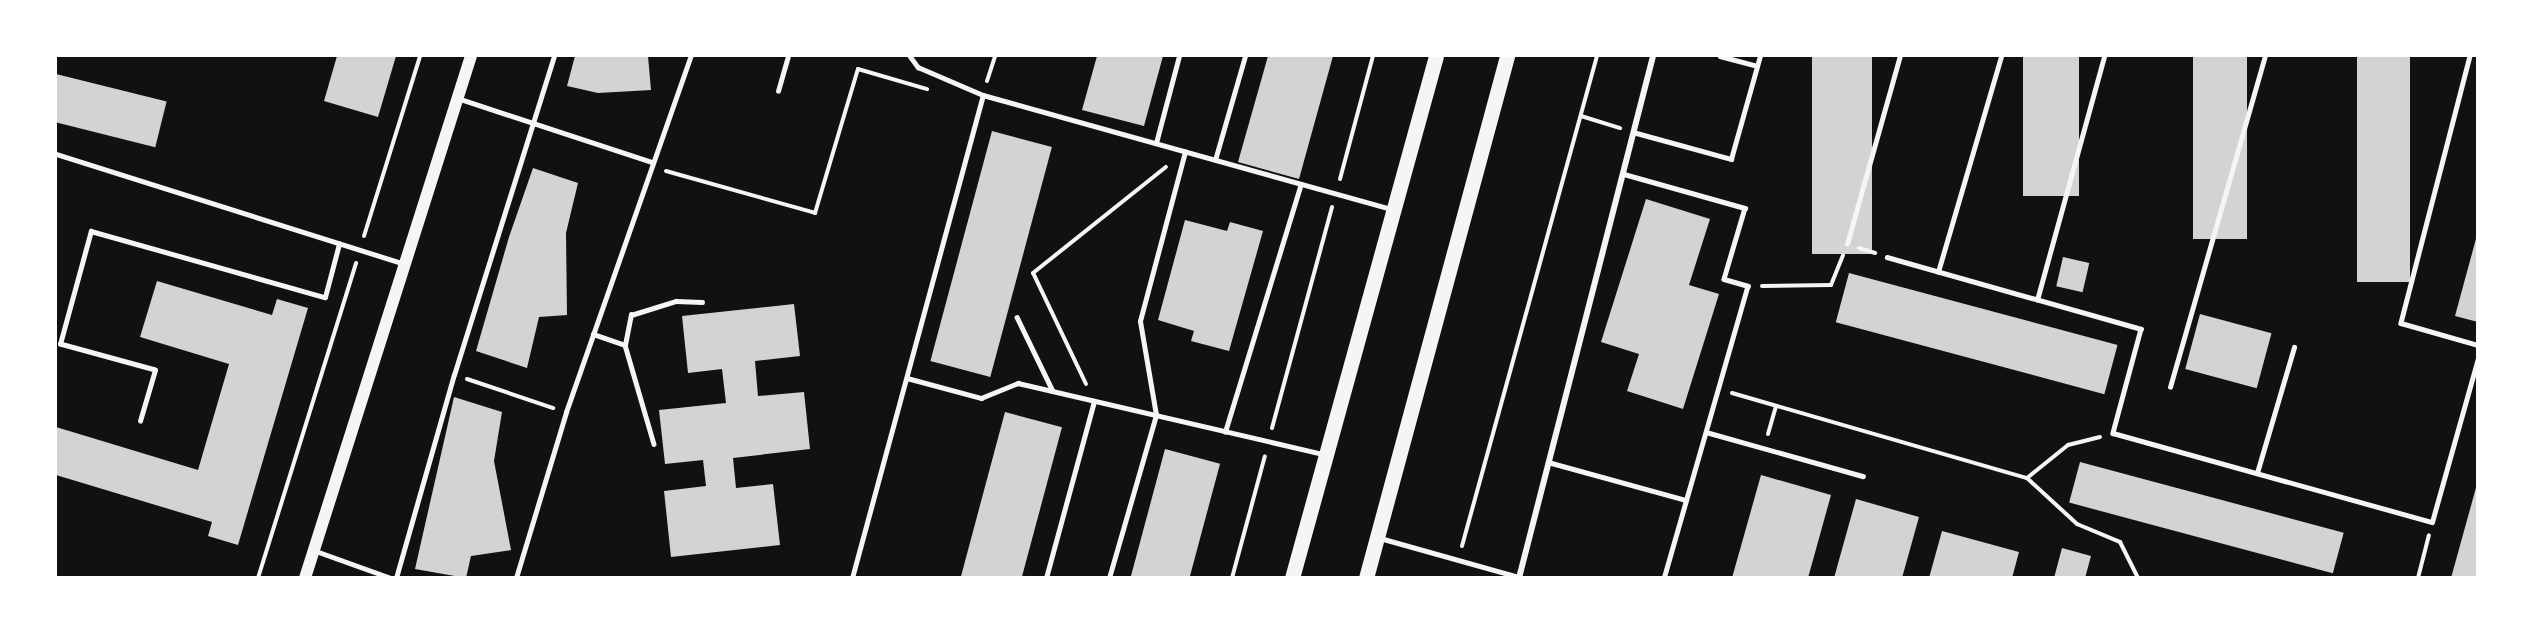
<!DOCTYPE html>
<style>
body{margin:0}
#map{position:relative;width:2533px;height:633px;overflow:hidden;background:#111;font-family:"Work Sans",sans-serif}
div>[style]{position:absolute}
.building>*{inset:0;background:#d3d3d3;transform-origin:0 0}
.path>*{height:4px;margin:-2px;padding:0 2px;transform-origin:2px;border-radius:2px;background:#f5f5f5}
.service>*{height:4.5px;margin:-2.25px;padding:0 2.25px;transform-origin:2.25px;border-radius:2.25px;background:#f5f5f5}
.minor>*{height:6px;margin:-3px;padding:0 3px;transform-origin:3px;border-radius:3px;background:#f5f5f5}
.secondary>*{height:12px;margin:-6px;padding:0 6px;transform-origin:6px;border-radius:6px;background:#f5f5f5}
.primary>*{height:15px;margin:-7.5px;padding:0 7.5px;transform-origin:7.5px;border-radius:7.5px;background:#f5f5f5}
span{translate:-50% -50%;white-space:nowrap;text-align:center;line-height:1.15;-webkit-text-stroke:4.5px #fff;paint-order:stroke}
.frame{position:absolute;inset:0;border:57px solid #fff;pointer-events:none}
</style>
<div id="map">
<div class="building">
<i style="clip-path:polygon(337px 56px,396px 56px,378px 117px,324px 101px)"></i>
<i style="clip-path:polygon(575px 56px,648px 56px,651px 90px,598px 93px,567px 86px)"></i>
<i style="clip-path:polygon(1097px 56px,1163px 56px,1144px 126px,1082px 110px)"></i>
<i style="clip-path:polygon(1268px 56px,1333px 56px,1299px 179px,1238px 162px)"></i>
<i style="left:1812px;top:56px;width:60px;height:198px"></i>
<i style="left:2023px;top:56px;width:56px;height:140px"></i>
<i style="left:2193px;top:56px;width:54px;height:183px"></i>
<i style="left:2357px;top:56px;width:53px;height:226px"></i>
<i style="left:56px;top:74px;width:114px;height:47px;rotate:14deg"></i>
<i style="left:992px;top:131px;width:62px;height:238px;rotate:15deg"></i>
<i style="clip-path:polygon(533px 168px,578px 183px,566px 233px,567px 315px,539px 317px,527px 368px,476px 351px,509px 237px)"></i>
<i style="clip-path:polygon(1646px 199px,1710px 219px,1689px 285px,1719px 294px,1683px 409px,1627px 391px,1639px 354px,1601px 342px)"></i>
<i style="clip-path:polygon(1185px 220px,1227px 231px,1230px 222px,1263px 231px,1229px 351px,1191px 341px,1194px 331px,1158px 320px)"></i>
<i style="clip-path:polygon(2477px 235px,2478px 235px,2478px 322px,2455px 316px)"></i>
<i style="left:2063px;top:257px;width:27px;height:30px;rotate:13deg"></i>
<i style="left:1849px;top:273px;width:278px;height:51px;rotate:15deg"></i>
<i style="clip-path:polygon(157px 281px,272px 315px,277px 299px,308px 308px,238px 545px,208px 536px,212px 522px,56px 475px,56px 427px,198px 470px,229px 364px,140px 337px)"></i>
<i style="clip-path:polygon(794px 304px,800px 356px,755px 361px,758px 396px,804px 392px,810px 449px,733px 458px,736px 488px,773px 484px,780px 545px,671px 557px,664px 491px,706px 486px,703px 460px,665px 464px,659px 410px,726px 403px,722px 369px,688px 373px,682px 316px)"></i>
<i style="left:2200px;top:314px;width:74px;height:57px;rotate:15deg"></i>
<i style="clip-path:polygon(454px 397px,502px 412px,494px 461px,511px 550px,471px 556px,466px 578px,415px 569px)"></i>
<i style="left:1005px;top:412px;width:59px;height:172px;rotate:15deg"></i>
<i style="left:1165px;top:449px;width:57px;height:134px;rotate:15deg"></i>
<i style="left:2080px;top:462px;width:273px;height:42px;rotate:15deg"></i>
<i style="clip-path:polygon(1761px 475px,1831px 495px,1808px 578px,1732px 578px)"></i>
<i style="clip-path:polygon(2477px 484px,2478px 578px,2451px 578px)"></i>
<i style="clip-path:polygon(1856px 499px,1919px 517px,1902px 578px,1834px 578px)"></i>
<i style="clip-path:polygon(1942px 531px,2019px 552px,2012px 578px,1929px 578px)"></i>
<i style="clip-path:polygon(2062px 548px,2091px 556px,2085px 578px,2054px 578px)"></i>
</div>
<div class="path">
<i style="left:987px;top:81px;width:26px;rotate:-72deg"></i>
<i style="left:1581px;top:116px;width:41px;rotate:17.1deg"></i>
<i style="left:666px;top:171px;width:155px;rotate:15.7deg"></i>
<i style="left:815px;top:213px;width:150px;rotate:-73.4deg"></i>
<i style="left:858px;top:69px;width:72px;rotate:16.2deg"></i>
<i style="left:1340px;top:179px;width:127px;rotate:-75deg"></i>
<i style="left:364px;top:236px;width:189px;rotate:-72.7deg"></i>
<i style="left:1859px;top:248px;width:17px;rotate:17deg"></i>
<i style="left:1762px;top:286px;width:69px;rotate:-0.8deg"></i>
<i style="left:1831px;top:285px;width:32px;rotate:-68deg"></i>
<i style="left:467px;top:379px;width:91px;rotate:18.6deg"></i>
<i style="left:1086px;top:384px;width:123px;rotate:-115.5deg"></i>
<i style="left:1033px;top:273px;width:170px;rotate:-38.6deg"></i>
<i style="left:1732px;top:393px;width:307px;rotate:16.1deg"></i>
<i style="left:2027px;top:478px;width:68px;rotate:42.6deg"></i>
<i style="left:2077px;top:524px;width:47px;rotate:22.7deg"></i>
<i style="left:2120px;top:542px;width:40px;rotate:63.4deg"></i>
<i style="left:1272px;top:428px;width:229px;rotate:-74.8deg"></i>
<i style="left:1768px;top:434px;width:29px;rotate:-74deg"></i>
<i style="left:2027px;top:478px;width:53px;rotate:-38.8deg"></i>
<i style="left:2068px;top:445px;width:33px;rotate:-14deg"></i>
<i style="left:1462px;top:546px;width:508px;rotate:-74.6deg"></i>
<i style="left:258px;top:578px;width:330px;rotate:-72.7deg"></i>
<i style="left:1232px;top:578px;width:126px;rotate:-74.9deg"></i>
<i style="left:2418px;top:578px;width:44px;rotate:-75.7deg"></i>
</div>
<div class="service">
<i style="left:910px;top:56px;width:14px;rotate:54deg"></i>
<i style="left:918px;top:67px;width:71px;rotate:23.3deg"></i>
<i style="left:983px;top:95px;width:423px;rotate:15.6deg"></i>
<i style="left:1720px;top:56px;width:38px;rotate:15deg"></i>
<i style="left:2470px;top:56px;width:276px;rotate:104.5deg"></i>
<i style="left:2401px;top:323px;width:80px;rotate:15.9deg"></i>
<i style="left:778px;top:91px;width:36px;rotate:-74deg"></i>
<i style="left:460px;top:99px;width:202px;rotate:18.2deg"></i>
<i style="left:1633px;top:132px;width:102px;rotate:15.4deg"></i>
<i style="left:1731px;top:159px;width:107px;rotate:-74.3deg"></i>
<i style="left:1156px;top:143px;width:90px;rotate:-75.2deg"></i>
<i style="left:56px;top:154px;width:365px;rotate:17.5deg"></i>
<i style="left:1215px;top:160px;width:108px;rotate:-73.9deg"></i>
<i style="left:1624px;top:174px;width:126px;rotate:15.7deg"></i>
<i style="left:1745px;top:208px;width:74px;rotate:106.5deg"></i>
<i style="left:1724px;top:279px;width:25px;rotate:16deg"></i>
<i style="left:1748px;top:286px;width:304px;rotate:106deg"></i>
<i style="left:1847px;top:244px;width:195px;rotate:-74.3deg"></i>
<i style="left:1887px;top:257px;width:264px;rotate:15.8deg"></i>
<i style="left:2141px;top:329px;width:108px;rotate:105.1deg"></i>
<i style="left:2113px;top:433px;width:331px;rotate:15.6deg"></i>
<i style="left:2432px;top:522px;width:170px;rotate:-74.3deg"></i>
<i style="left:1938px;top:272px;width:225px;rotate:-73.7deg"></i>
<i style="left:2037px;top:300px;width:253px;rotate:-74.6deg"></i>
<i style="left:1017px;top:317px;width:82px;rotate:64.1deg"></i>
<i style="left:593px;top:334px;width:34px;rotate:19deg"></i>
<i style="left:625px;top:345px;width:103px;rotate:73.7deg"></i>
<i style="left:625px;top:345px;width:31px;rotate:-79deg"></i>
<i style="left:631px;top:315px;width:47px;rotate:-17.3deg"></i>
<i style="left:676px;top:301px;width:26px;rotate:2deg"></i>
<i style="left:907px;top:378px;width:77px;rotate:15.1deg"></i>
<i style="left:981px;top:398px;width:40px;rotate:-22deg"></i>
<i style="left:1018px;top:383px;width:312px;rotate:13.1deg"></i>
<i style="left:2170px;top:387px;width:344px;rotate:-74deg"></i>
<i style="left:140px;top:421px;width:53px;rotate:-73.6deg"></i>
<i style="left:155px;top:370px;width:98px;rotate:-164.7deg"></i>
<i style="left:60px;top:344px;width:117px;rotate:-74.7deg"></i>
<i style="left:91px;top:231px;width:243px;rotate:15.8deg"></i>
<i style="left:325px;top:297px;width:55px;rotate:-75.2deg"></i>
<i style="left:1225px;top:432px;width:259px;rotate:-73deg"></i>
<i style="left:1706px;top:432px;width:163px;rotate:15.7deg"></i>
<i style="left:1548px;top:462px;width:143px;rotate:15.4deg"></i>
<i style="left:2257px;top:473px;width:131px;rotate:-73.6deg"></i>
<i style="left:1380px;top:538px;width:148px;rotate:15.7deg"></i>
<i style="left:316px;top:551px;width:80px;rotate:19.8deg"></i>
<i style="left:396px;top:578px;width:211px;rotate:-74.1deg"></i>
<i style="left:454px;top:375px;width:334px;rotate:-72.6deg"></i>
<i style="left:516px;top:578px;width:173px;rotate:-73.2deg"></i>
<i style="left:566px;top:412px;width:377px;rotate:-70.7deg"></i>
<i style="left:852px;top:578px;width:500px;rotate:-74.83deg"></i>
<i style="left:1046px;top:578px;width:183px;rotate:-74.8deg"></i>
<i style="left:1109px;top:578px;width:170px;rotate:-73.9deg"></i>
<i style="left:1156px;top:415px;width:95px;rotate:-99.7deg"></i>
<i style="left:1140px;top:321px;width:175px;rotate:-75.1deg"></i>
</div>
<div class="minor">
<i style="left:1519px;top:578px;width:539px;rotate:-75.6deg"></i>
</div>
<div class="secondary">
<i style="left:305px;top:578px;width:548px;rotate:-72.36deg"></i>
</div>
<div class="primary">
<i style="left:1292px;top:578px;width:541px;rotate:-74.58deg"></i>
<i style="left:1366px;top:578px;width:541px;rotate:-74.88deg"></i>
</div>
<div class="frame"></div>
</div>
